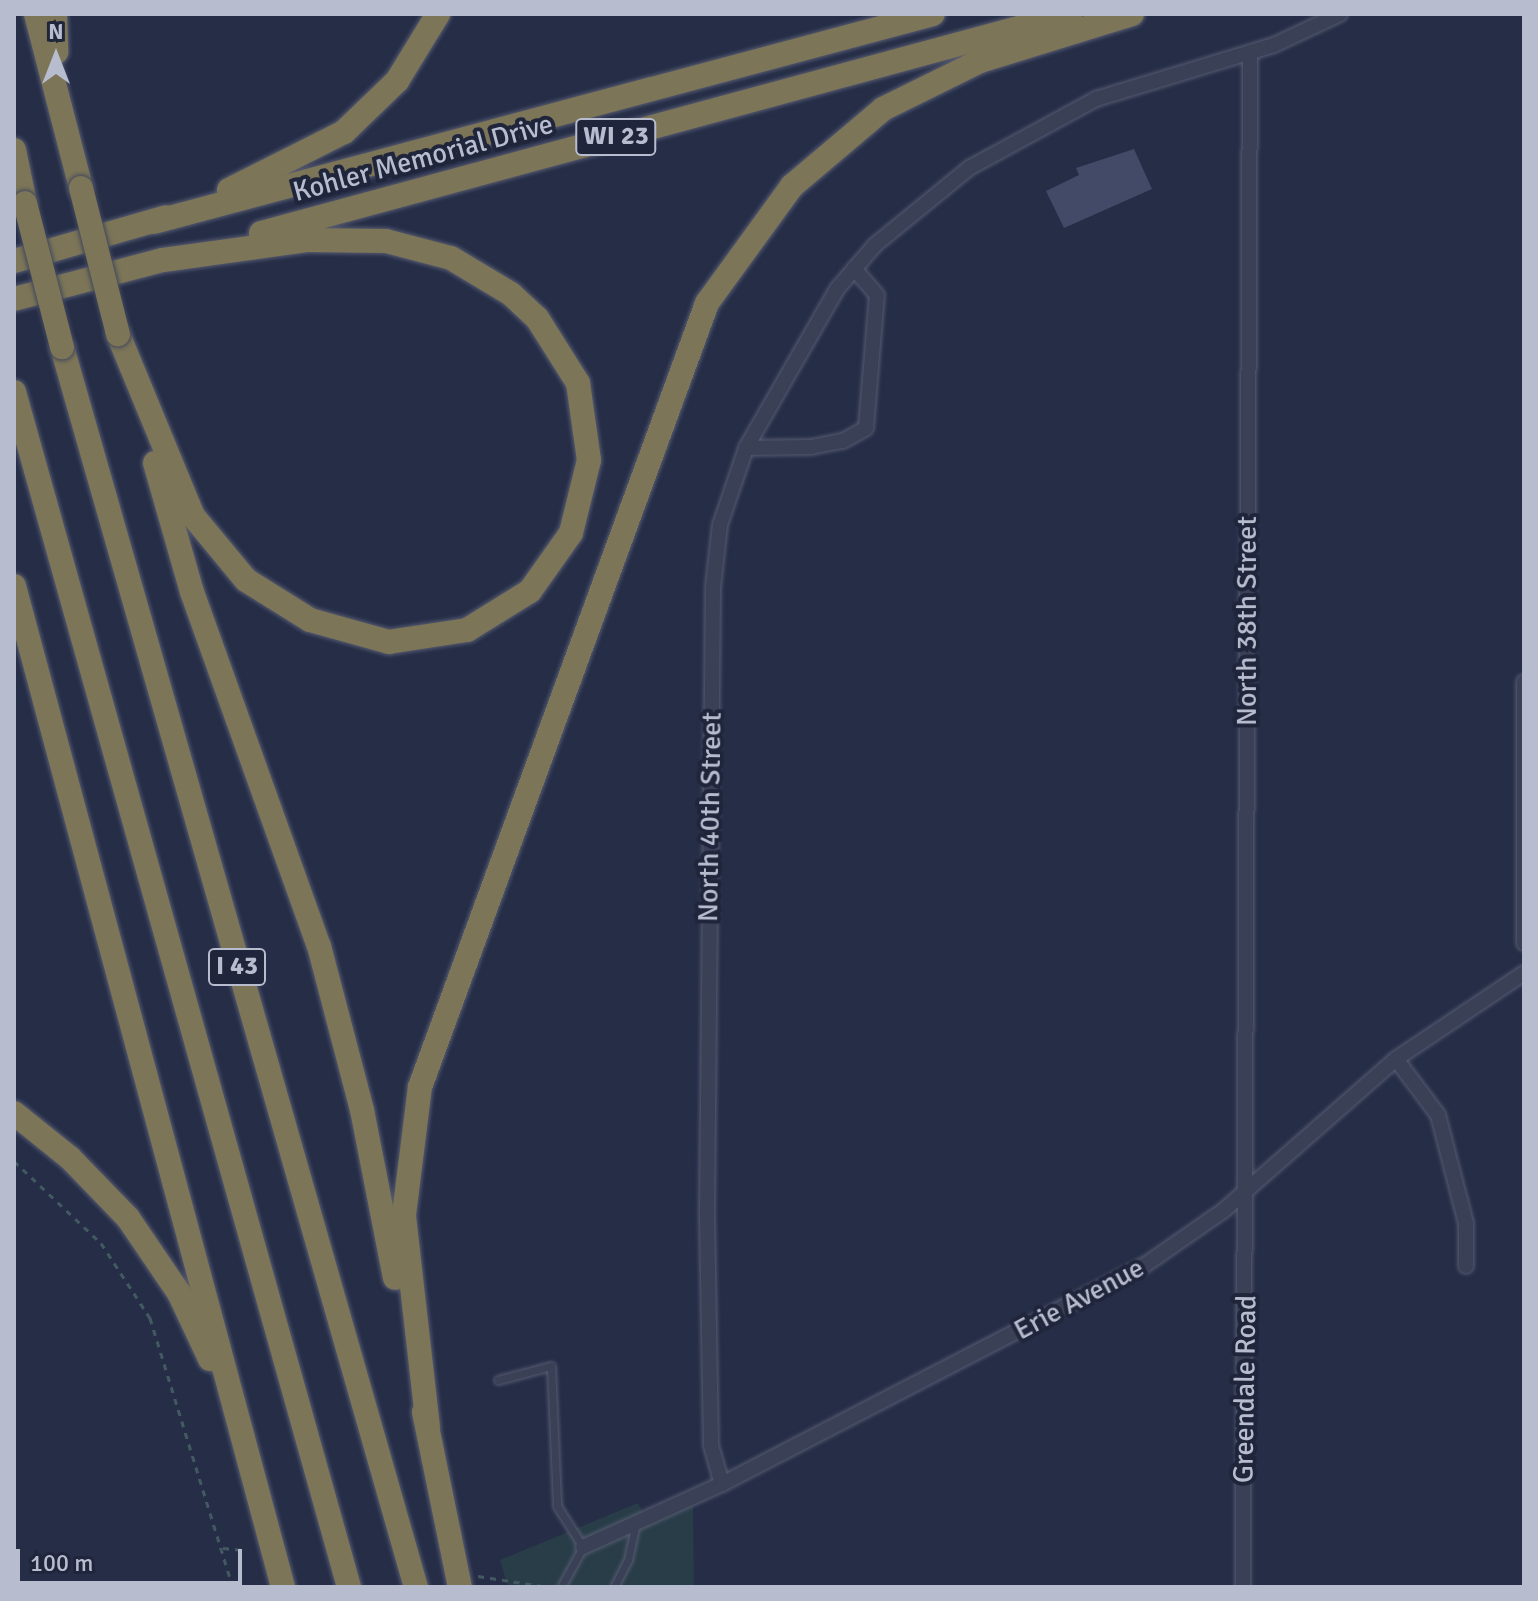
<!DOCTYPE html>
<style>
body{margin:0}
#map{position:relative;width:1538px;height:1601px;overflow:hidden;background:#252d47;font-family:Signika,sans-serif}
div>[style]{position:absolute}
.green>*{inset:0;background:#283d48}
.building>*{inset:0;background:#424a67}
.path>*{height:3px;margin-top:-1.5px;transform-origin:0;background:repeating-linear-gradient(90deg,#435961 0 6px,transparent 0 12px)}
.roads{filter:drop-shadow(0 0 2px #565b70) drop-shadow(0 0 2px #565b70)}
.service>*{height:7px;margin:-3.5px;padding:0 3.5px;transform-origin:3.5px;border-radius:3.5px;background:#3a4056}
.minor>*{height:14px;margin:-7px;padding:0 7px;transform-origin:7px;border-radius:7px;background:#3a4056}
.motorway>*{height:24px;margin:-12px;padding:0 12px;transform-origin:12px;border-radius:12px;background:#7c7557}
.bridges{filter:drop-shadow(0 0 2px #42485d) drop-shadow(0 0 2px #42485d)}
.motorway-bridge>*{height:24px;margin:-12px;padding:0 12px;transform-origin:12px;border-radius:12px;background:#7c7557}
span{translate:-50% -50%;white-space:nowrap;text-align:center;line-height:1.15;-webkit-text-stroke:8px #1f253b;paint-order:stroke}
.shield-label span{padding:2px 6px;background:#1f253b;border:2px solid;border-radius:6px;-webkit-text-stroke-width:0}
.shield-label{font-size:26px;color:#b8bccf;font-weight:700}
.street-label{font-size:28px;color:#b8bccf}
.frame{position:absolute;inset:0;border:16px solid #b8bccf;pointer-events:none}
.north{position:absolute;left:16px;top:16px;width:80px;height:80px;-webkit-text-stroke:6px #1f253b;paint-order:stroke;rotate:0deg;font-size:22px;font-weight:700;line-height:32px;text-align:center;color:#b8bccf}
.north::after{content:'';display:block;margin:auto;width:28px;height:36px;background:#b8bccf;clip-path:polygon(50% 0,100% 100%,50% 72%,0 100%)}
.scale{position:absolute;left:16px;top:1549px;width:226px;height:36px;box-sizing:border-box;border:4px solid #b8bccf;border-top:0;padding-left:10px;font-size:24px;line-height:28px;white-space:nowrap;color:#b8bccf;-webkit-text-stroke:6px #1f253b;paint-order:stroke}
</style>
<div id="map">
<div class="green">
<i style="clip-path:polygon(638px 1503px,649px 1525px,693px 1505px,694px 1587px,508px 1587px,500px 1560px)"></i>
</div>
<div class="building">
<i style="clip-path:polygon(1134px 149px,1152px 189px,1064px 228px,1046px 191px,1079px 175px,1076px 168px)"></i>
</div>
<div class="path">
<i style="left:14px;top:1161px;width:120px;rotate:43.3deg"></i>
<i style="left:101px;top:1243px;width:90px;rotate:56.8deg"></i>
<i style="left:150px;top:1318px;width:282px;rotate:72.9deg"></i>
<i style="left:223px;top:1548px;width:20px;rotate:6deg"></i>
<i style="left:478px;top:1576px;width:71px;rotate:8.9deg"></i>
</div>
<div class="roads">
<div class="service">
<i style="left:498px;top:1380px;width:55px;rotate:-14.8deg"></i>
<i style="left:551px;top:1366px;width:140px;rotate:87.5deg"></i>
<i style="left:557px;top:1506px;width:49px;rotate:57.6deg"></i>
<i style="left:583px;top:1547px;width:46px;rotate:118.8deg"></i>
<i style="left:614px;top:1587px;width:30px;rotate:-63deg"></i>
<i style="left:628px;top:1560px;width:38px;rotate:-78deg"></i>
</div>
<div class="minor">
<i style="left:746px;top:448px;width:65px;rotate:-0.9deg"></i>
<i style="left:811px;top:447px;width:33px;rotate:-11deg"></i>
<i style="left:843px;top:441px;width:26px;rotate:-29deg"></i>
<i style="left:866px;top:428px;width:133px;rotate:-85.3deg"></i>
<i style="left:877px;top:295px;width:35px;rotate:-131deg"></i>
<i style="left:1524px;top:682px;width:261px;rotate:90deg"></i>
<i style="left:1396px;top:1059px;width:70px;rotate:53.1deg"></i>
<i style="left:1438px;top:1115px;width:112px;rotate:75.5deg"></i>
<i style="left:1466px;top:1223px;width:43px;rotate:90deg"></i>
<i style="left:722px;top:1484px;width:41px;rotate:-105.8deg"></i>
<i style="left:711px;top:1445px;width:233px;rotate:-91deg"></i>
<i style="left:707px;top:1212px;width:625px;rotate:-89.45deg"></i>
<i style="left:713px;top:587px;width:62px;rotate:-83.6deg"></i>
<i style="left:720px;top:525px;width:81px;rotate:-71.3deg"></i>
<i style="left:746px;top:448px;width:183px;rotate:-60.2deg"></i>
<i style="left:837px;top:289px;width:58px;rotate:-49.2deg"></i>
<i style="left:875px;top:245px;width:122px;rotate:-39.3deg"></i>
<i style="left:969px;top:168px;width:145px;rotate:-28.5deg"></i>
<i style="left:1096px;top:99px;width:186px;rotate:-16.9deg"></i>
<i style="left:1274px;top:45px;width:73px;rotate:-25.2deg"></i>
<i style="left:583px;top:1547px;width:153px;rotate:-24.4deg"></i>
<i style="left:722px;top:1484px;width:476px;rotate:-27.4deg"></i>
<i style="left:1145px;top:1265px;width:96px;rotate:-34.8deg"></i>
<i style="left:1224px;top:1210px;width:229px;rotate:-41.3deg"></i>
<i style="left:1396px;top:1059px;width:154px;rotate:-33.9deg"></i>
<i style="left:1243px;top:1587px;width:1535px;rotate:-89.74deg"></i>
</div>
<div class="motorway">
<i style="left:36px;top:14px;width:180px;rotate:75.5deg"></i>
<i style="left:55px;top:14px;width:38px;rotate:88deg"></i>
<i style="left:14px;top:150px;width:54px;rotate:78.3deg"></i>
<i style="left:229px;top:190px;width:129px;rotate:-26.8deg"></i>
<i style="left:344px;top:132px;width:74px;rotate:-43.9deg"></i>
<i style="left:397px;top:81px;width:79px;rotate:-58.5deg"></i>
<i style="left:154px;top:222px;width:806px;rotate:-14.95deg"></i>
<i style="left:261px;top:233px;width:838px;rotate:-15.15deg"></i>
<i style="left:14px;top:261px;width:158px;rotate:-16.1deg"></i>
<i style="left:14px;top:299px;width:154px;rotate:-14.7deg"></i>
<i style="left:163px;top:260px;width:145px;rotate:-7.9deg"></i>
<i style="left:307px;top:240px;width:79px;rotate:0.7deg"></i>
<i style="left:386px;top:241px;width:67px;rotate:14.7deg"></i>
<i style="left:451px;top:258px;width:70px;rotate:31deg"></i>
<i style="left:511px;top:294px;width:35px;rotate:43deg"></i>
<i style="left:537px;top:318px;width:77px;rotate:57.8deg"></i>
<i style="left:578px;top:383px;width:78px;rotate:81.9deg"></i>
<i style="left:589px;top:460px;width:75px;rotate:103.9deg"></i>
<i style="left:571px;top:533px;width:71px;rotate:125.3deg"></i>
<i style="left:530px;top:591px;width:74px;rotate:148.2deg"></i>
<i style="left:467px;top:630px;width:79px;rotate:171.3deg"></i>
<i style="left:389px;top:642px;width:82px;rotate:-164.4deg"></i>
<i style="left:310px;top:620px;width:75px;rotate:-148deg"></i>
<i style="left:246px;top:580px;width:83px;rotate:-129.6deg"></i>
<i style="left:193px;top:516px;width:197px;rotate:-112.4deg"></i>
<i style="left:62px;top:347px;width:1290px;rotate:74.07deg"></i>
<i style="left:14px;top:392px;width:1241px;rotate:74.34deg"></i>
<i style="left:155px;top:463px;width:134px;rotate:74deg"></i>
<i style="left:192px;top:592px;width:376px;rotate:70.3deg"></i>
<i style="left:319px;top:946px;width:170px;rotate:75.3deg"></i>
<i style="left:362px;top:1110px;width:171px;rotate:78.9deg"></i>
<i style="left:14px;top:586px;width:1037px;rotate:74.96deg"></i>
<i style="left:14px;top:1113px;width:72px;rotate:38.8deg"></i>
<i style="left:70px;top:1158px;width:83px;rotate:46deg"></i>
<i style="left:128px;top:1218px;width:91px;rotate:55.8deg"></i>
<i style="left:179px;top:1293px;width:73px;rotate:64.8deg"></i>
<i style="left:424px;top:1412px;width:179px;rotate:78.4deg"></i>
<i style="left:428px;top:1427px;width:213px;rotate:-96.5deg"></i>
<i style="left:404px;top:1215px;width:129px;rotate:-82.9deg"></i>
<i style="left:420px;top:1087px;width:835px;rotate:-69.89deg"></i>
<i style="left:707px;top:303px;width:145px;rotate:-54deg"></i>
<i style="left:792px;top:186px;width:119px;rotate:-40.2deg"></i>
<i style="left:883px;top:109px;width:108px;rotate:-26.3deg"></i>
<i style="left:980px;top:61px;width:159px;rotate:-17.2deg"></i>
</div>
</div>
<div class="bridges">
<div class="motorway-bridge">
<i style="left:81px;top:188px;width:151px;rotate:75.8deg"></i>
<i style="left:25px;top:203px;width:149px;rotate:75.6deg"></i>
</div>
</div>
<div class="shield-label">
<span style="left:616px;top:137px">WI 23</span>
<span style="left:237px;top:967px">I 43</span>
</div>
<div class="street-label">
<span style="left:423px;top:158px;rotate:-15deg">Kohler Memorial Drive</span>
<span style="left:1247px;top:621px;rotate:-90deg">North 38th Street</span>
<span style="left:710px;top:817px;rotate:-89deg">North 40th Street</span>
<span style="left:1079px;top:1299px;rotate:-28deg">Erie Avenue</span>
<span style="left:1245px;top:1389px;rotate:-89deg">Greendale Road</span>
</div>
<div class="frame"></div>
<div class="north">N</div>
<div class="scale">100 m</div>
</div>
